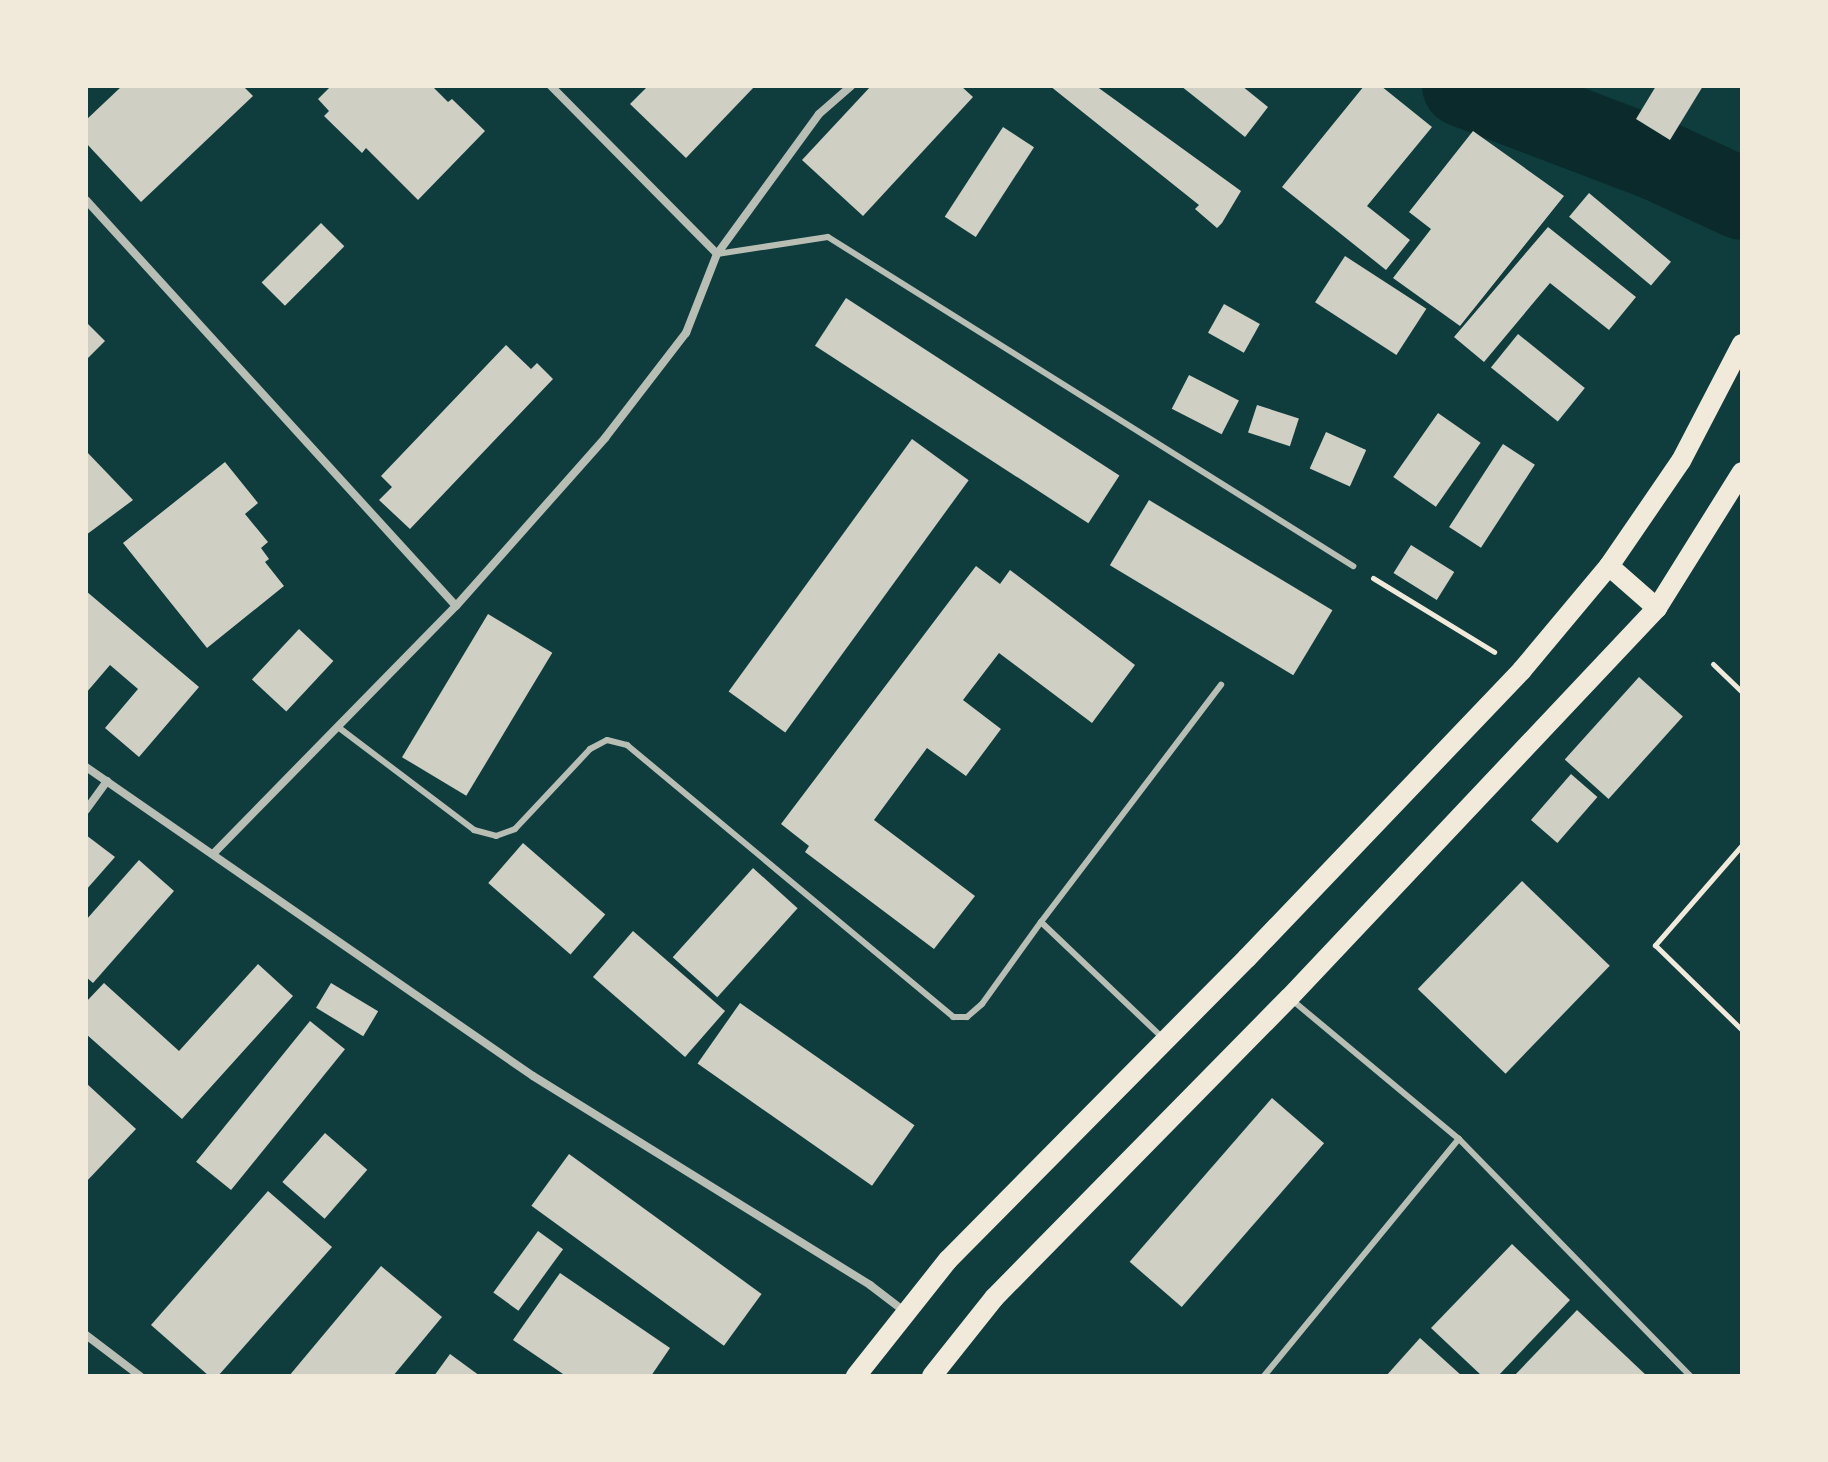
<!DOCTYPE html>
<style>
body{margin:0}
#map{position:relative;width:1828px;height:1462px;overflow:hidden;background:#0f3d3e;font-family:Lato,sans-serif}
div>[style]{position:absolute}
.river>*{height:82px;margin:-41px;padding:0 41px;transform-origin:41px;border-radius:41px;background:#0a2a2b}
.building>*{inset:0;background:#cfcfc3;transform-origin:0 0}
.path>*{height:5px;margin:-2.5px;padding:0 2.5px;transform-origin:2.5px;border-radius:2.5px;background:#f1e9da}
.service>*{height:6px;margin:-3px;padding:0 3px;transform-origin:3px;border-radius:3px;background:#b8beb3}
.minor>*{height:8px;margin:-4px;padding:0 4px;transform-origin:4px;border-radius:4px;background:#b8beb3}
.primary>*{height:20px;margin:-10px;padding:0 10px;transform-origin:10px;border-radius:10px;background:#f1e9da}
span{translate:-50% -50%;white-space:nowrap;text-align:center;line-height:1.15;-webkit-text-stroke:6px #f1e9da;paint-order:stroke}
.frame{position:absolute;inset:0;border:88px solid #f1e9da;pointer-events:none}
</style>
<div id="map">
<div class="river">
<i style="left:1463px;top:86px;width:211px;rotate:20.8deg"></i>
<i style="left:1660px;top:161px;width:90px;rotate:24.9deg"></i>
</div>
<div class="building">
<i style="clip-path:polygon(122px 86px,243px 86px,253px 96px,141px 202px,86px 143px,86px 120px)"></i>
<i style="clip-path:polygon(331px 86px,432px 86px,448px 102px,452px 99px,485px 131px,418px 200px,366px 148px,362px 153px,324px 116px,329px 111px,318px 99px)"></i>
<i style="clip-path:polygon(648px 86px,755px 86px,686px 158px,630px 104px)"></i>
<i style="clip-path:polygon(871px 86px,961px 86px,973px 97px,863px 216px,802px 160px)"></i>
<i style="clip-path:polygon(1050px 86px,1096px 86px,1241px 191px,1222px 223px,1217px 228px,1195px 209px,1199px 205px)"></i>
<i style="clip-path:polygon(1181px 86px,1242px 86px,1268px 107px,1245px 137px)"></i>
<i style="clip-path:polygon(1364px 86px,1381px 86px,1432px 127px,1367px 206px,1410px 240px,1386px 270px,1282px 187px)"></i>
<i style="clip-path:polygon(1656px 86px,1703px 86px,1670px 140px,1636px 119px)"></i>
<i style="left:1003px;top:127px;width:37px;height:107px;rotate:33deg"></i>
<i style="clip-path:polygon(1473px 131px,1564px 196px,1460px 326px,1393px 278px,1431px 229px,1409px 212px)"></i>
<i style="left:1589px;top:193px;width:107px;height:31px;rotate:40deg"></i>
<i style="left:321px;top:223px;width:33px;height:84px;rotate:45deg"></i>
<i style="clip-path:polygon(1548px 227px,1636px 297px,1609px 330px,1550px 283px,1484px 362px,1454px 337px)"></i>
<i style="left:1345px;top:256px;width:97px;height:55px;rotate:33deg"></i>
<i style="left:846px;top:298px;width:326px;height:57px;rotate:33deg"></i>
<i style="left:1224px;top:304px;width:41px;height:33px;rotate:29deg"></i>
<i style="clip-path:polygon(86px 322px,105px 341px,86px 360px)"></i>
<i style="left:1518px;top:334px;width:86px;height:43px;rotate:39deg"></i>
<i style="clip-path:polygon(506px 345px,531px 369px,537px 363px,553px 379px,410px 529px,379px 500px,392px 487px,381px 476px)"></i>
<i style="left:1189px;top:375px;width:56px;height:38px;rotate:27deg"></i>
<i style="left:1257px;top:405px;width:44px;height:29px;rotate:18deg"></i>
<i style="left:1438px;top:413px;width:52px;height:78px;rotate:35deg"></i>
<i style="left:1326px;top:432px;width:44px;height:40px;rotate:24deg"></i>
<i style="left:912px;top:439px;width:70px;height:312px;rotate:36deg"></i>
<i style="left:1503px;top:444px;width:38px;height:99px;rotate:33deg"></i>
<i style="clip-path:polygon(86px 451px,133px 500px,86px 535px)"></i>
<i style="clip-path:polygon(225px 462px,258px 503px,245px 514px,268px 542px,261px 548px,269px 559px,265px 562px,284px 586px,207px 648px,123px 543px)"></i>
<i style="left:1149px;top:500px;width:214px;height:76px;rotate:31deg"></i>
<i style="left:1411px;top:545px;width:51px;height:33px;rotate:32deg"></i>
<i style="clip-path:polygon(976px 566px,1000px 584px,1010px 570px,1135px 665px,1092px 723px,999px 653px,963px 700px,1001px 729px,966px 776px,927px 748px,874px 820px,975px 896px,934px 949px,805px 852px,809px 846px,781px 824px)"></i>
<i style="clip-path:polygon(86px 591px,199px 687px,139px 757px,105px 728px,138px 689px,110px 665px,86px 693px)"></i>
<i style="left:488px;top:614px;width:75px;height:167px;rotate:31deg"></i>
<i style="left:299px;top:629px;width:47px;height:69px;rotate:43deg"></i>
<i style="left:1639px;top:677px;width:59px;height:111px;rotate:42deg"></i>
<i style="left:1571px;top:774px;width:35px;height:61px;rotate:41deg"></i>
<i style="clip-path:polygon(86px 835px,115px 857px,86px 890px)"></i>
<i style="left:523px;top:843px;width:109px;height:53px;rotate:41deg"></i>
<i style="clip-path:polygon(139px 860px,174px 891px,93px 983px,86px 977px,86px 920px)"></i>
<i style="left:753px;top:868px;width:60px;height:120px;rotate:42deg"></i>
<i style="left:1522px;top:881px;width:122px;height:150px;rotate:44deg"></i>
<i style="left:633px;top:931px;width:122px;height:61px;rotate:41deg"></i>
<i style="clip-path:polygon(258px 964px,293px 996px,182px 1119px,86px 1034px,86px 1002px,104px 983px,179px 1051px)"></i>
<i style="left:331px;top:983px;width:55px;height:29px;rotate:31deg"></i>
<i style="left:740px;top:1003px;width:213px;height:74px;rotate:35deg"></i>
<i style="left:310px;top:1021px;width:45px;height:181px;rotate:39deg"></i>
<i style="clip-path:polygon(86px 1083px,136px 1129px,86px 1182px)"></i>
<i style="left:1272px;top:1098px;width:69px;height:217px;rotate:41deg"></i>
<i style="left:325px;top:1133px;width:56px;height:65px;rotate:41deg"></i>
<i style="left:569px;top:1154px;width:238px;height:64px;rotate:36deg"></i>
<i style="clip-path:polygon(268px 1191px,332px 1247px,218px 1376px,209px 1376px,151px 1325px)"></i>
<i style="left:538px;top:1231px;width:31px;height:76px;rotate:36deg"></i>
<i style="clip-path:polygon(1512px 1244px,1570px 1300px,1498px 1376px,1482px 1376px,1431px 1328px)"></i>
<i style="clip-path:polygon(381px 1266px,442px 1317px,393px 1376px,289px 1376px)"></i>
<i style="clip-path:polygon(560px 1273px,670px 1348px,651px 1376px,566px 1376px,513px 1340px)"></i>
<i style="clip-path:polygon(1577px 1310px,1647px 1376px,1514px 1376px)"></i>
<i style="clip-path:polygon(1420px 1338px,1462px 1376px,1386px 1376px)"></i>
<i style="clip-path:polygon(450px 1354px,480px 1376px,434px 1376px)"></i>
</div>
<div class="path">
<i style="left:1373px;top:578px;width:142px;rotate:31.4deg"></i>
<i style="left:1713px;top:664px;width:40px;rotate:44deg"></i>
<i style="left:1742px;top:845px;width:133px;rotate:131deg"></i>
<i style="left:1655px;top:945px;width:122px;rotate:44.3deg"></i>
</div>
<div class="service">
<i style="left:717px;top:254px;width:112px;rotate:-8.7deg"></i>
<i style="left:828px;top:237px;width:620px;rotate:32.07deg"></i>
<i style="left:338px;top:727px;width:171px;rotate:37.1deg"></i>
<i style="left:474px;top:830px;width:23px;rotate:15deg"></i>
<i style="left:496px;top:836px;width:20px;rotate:-20deg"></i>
<i style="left:515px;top:829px;width:110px;rotate:-46.8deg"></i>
<i style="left:590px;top:749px;width:19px;rotate:-28deg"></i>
<i style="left:607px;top:740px;width:21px;rotate:14deg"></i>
<i style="left:627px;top:745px;width:425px;rotate:39.8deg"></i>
<i style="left:953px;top:1017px;width:14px"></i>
<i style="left:967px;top:1017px;width:20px;rotate:-41deg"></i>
<i style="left:982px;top:1004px;width:101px;rotate:-54.3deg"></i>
<i style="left:1041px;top:922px;width:168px;rotate:43.6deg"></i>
<i style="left:1041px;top:922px;width:298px;rotate:-52.8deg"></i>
<i style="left:1292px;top:1000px;width:217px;rotate:39.8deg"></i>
<i style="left:1459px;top:1139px;width:331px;rotate:45.7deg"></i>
<i style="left:1264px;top:1376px;width:307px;rotate:-50.6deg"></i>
</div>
<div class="minor">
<i style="left:551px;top:86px;width:236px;rotate:45.3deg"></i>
<i style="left:86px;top:200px;width:549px;rotate:47.66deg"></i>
<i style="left:86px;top:767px;width:543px;rotate:34.66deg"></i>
<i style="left:533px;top:1076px;width:397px;rotate:31.8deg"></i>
<i style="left:870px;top:1285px;width:43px;rotate:37.4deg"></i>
<i style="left:86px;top:810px;width:36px;rotate:-54deg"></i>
<i style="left:214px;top:853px;width:346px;rotate:-45.6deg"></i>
<i style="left:456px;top:606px;width:225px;rotate:-48.4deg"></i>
<i style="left:605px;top:438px;width:133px;rotate:-52.4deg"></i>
<i style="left:686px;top:333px;width:85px;rotate:-68.6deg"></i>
<i style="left:717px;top:254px;width:173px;rotate:-53.9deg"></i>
<i style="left:819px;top:114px;width:43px;rotate:-41.2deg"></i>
<i style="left:86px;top:1335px;width:68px;rotate:37.2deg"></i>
</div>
<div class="primary">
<i style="left:1609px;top:566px;width:64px;rotate:41.2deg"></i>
<i style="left:856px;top:1376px;width:148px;rotate:-51.6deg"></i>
<i style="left:948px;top:1260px;width:425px;rotate:-45.3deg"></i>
<i style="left:1247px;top:958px;width:398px;rotate:-46.3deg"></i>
<i style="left:1522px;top:670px;width:136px;rotate:-50.1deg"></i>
<i style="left:1609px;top:566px;width:127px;rotate:-55.6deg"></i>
<i style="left:1681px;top:461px;width:132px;rotate:-62.5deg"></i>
<i style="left:932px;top:1376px;width:100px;rotate:-51.5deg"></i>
<i style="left:994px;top:1298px;width:421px;rotate:-45.5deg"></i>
<i style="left:1289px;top:998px;width:536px;rotate:-46.66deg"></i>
<i style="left:1657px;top:608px;width:160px;rotate:-58deg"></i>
</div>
<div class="frame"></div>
</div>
